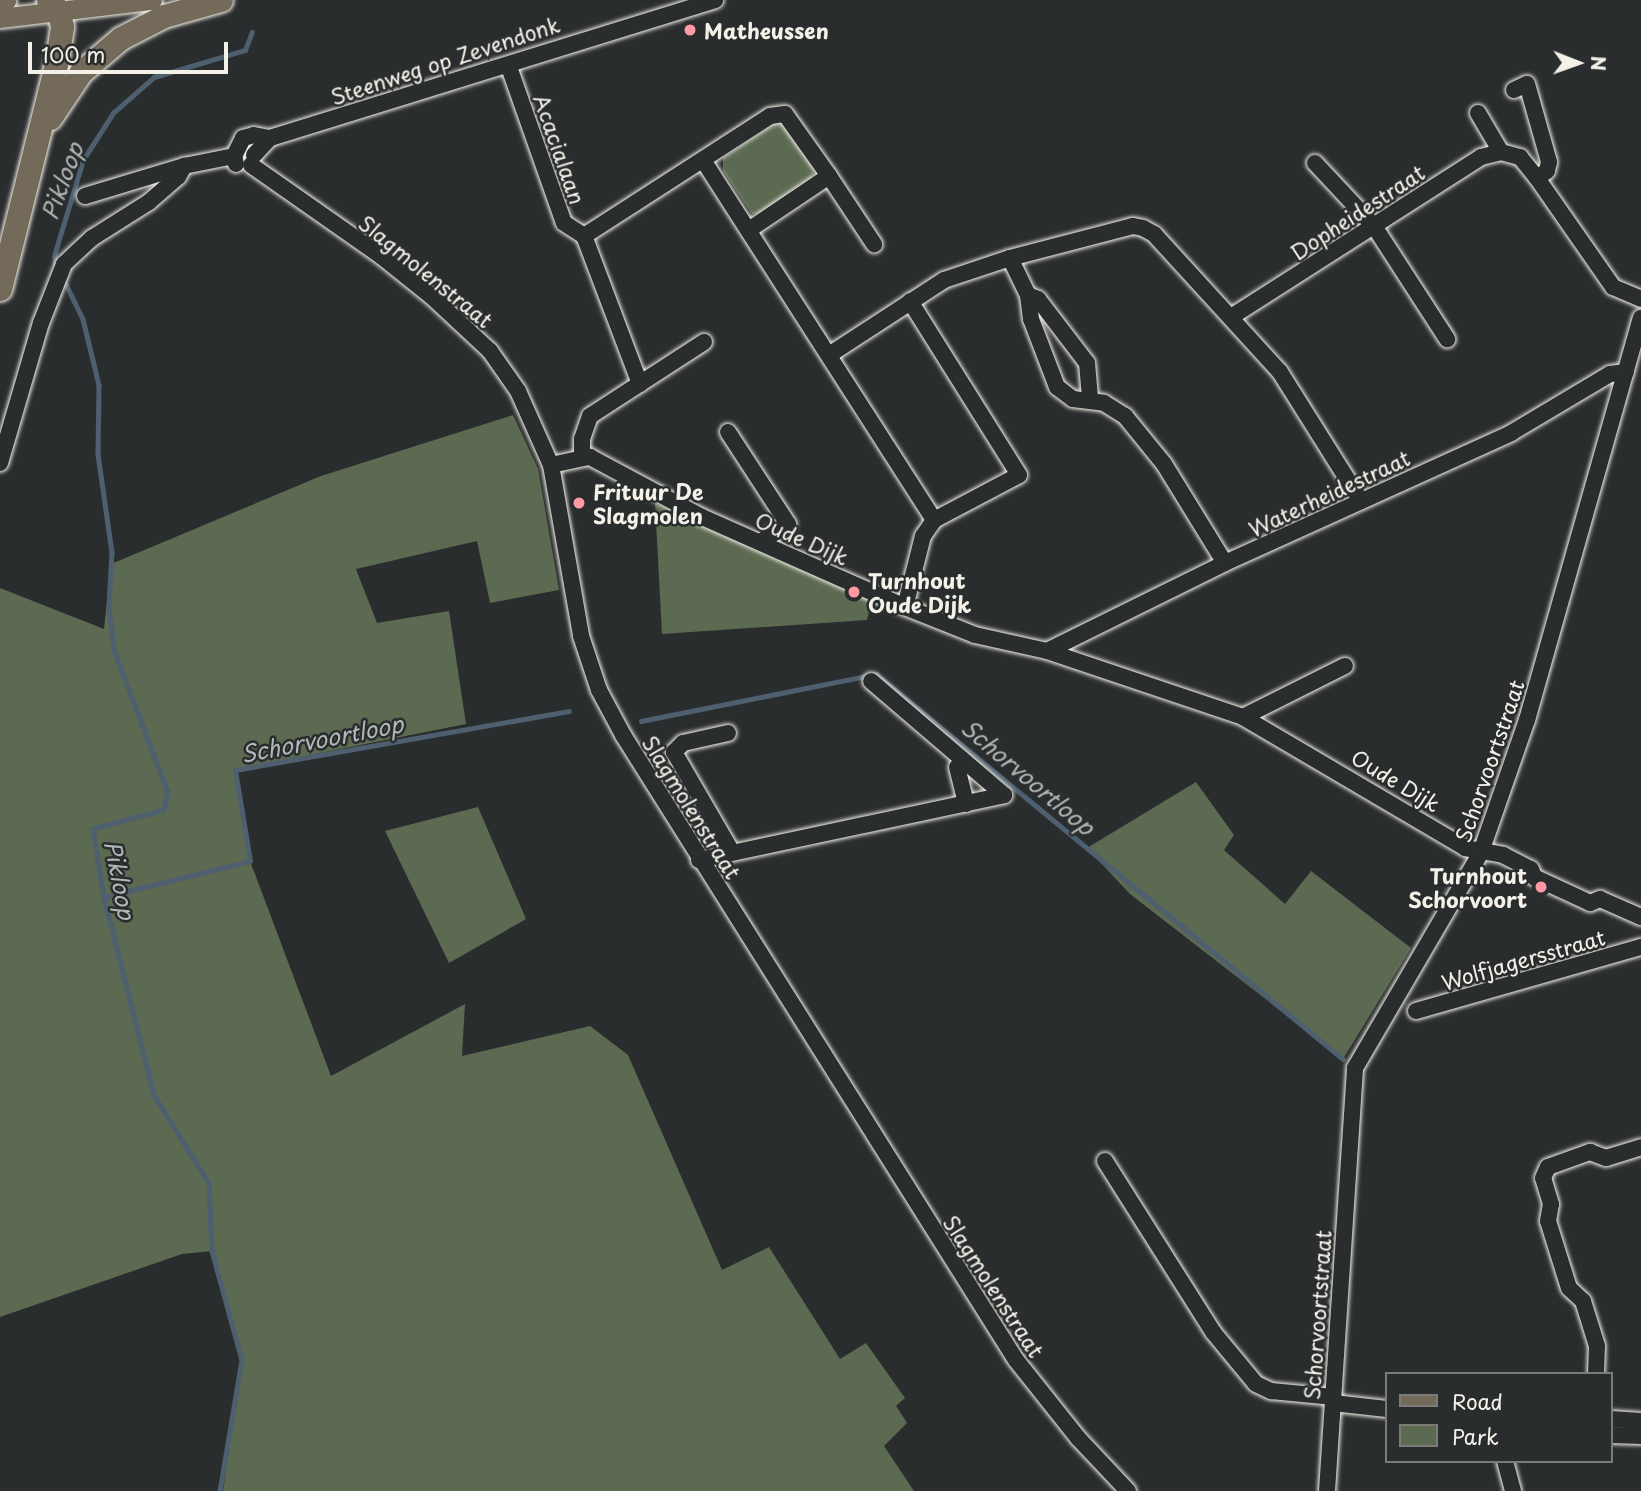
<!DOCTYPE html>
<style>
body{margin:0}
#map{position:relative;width:1641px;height:1491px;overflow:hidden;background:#2a2d2e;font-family:"Playpen Sans",sans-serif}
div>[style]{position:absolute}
.green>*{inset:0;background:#5c6a52}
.stream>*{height:4.5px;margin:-2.25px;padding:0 2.25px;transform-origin:2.25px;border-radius:2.25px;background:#4e5f70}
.roads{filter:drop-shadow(0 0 2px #f4f1e8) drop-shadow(0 0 2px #f4f1e8)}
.minor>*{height:16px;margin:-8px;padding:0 8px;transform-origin:8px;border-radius:8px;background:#2a2d2e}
.major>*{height:19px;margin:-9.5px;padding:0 9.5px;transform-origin:9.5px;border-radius:9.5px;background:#746a5a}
.highway>*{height:23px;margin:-11.5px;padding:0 11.5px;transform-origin:11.5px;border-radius:11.5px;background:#746a5a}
.dots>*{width:19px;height:19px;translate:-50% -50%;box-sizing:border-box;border:4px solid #2a2d2e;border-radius:50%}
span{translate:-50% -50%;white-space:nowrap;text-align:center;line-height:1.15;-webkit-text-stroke:5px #2a2d2e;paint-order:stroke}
.poi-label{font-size:21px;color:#f4f1e8;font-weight:700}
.left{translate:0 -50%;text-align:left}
.right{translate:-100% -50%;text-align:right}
.street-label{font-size:21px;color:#f4f1e8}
.water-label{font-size:23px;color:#b2b7b8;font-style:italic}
.legend{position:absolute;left:1385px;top:1372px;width:228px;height:91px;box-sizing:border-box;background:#2a2d2e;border:2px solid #7b7b78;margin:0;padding:9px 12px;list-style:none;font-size:21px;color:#f4f1e8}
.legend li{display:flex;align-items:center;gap:14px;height:35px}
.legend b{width:35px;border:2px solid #7b7b78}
.north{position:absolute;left:1543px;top:28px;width:70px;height:70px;-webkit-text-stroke:5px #2a2d2e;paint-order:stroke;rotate:91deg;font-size:19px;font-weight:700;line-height:28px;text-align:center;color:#f4f1e8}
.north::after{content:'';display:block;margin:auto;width:24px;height:32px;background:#f4f1e8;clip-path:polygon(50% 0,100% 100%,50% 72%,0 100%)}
.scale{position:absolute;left:28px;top:42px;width:200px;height:32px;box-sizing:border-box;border:4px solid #f4f1e8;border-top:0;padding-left:9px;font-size:21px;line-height:24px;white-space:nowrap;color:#f4f1e8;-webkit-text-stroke:5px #2a2d2e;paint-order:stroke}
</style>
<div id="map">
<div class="green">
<i style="clip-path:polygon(776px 123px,789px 125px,815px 168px,810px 181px,764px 213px,752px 214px,723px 171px,723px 158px)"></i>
<i style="clip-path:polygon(513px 415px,538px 469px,559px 590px,490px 603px,477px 541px,356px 569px,377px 623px,449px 611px,466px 724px,235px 770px,250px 861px,331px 1076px,465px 1004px,462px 1056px,590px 1026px,628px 1055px,722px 1270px,769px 1247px,840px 1359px,866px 1343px,905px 1398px,896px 1406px,907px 1423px,884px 1446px,914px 1491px,223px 1491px,242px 1360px,212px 1251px,182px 1254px,0 1317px,0 588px,104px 629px,111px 564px,321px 476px)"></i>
<i style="clip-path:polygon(655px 503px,872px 600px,867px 620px,662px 634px)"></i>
<i style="clip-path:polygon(1196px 782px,1234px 835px,1224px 850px,1285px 904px,1311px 871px,1411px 948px,1343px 1059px,1130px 894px,1087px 848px)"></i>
<i style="clip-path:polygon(478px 807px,526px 919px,449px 963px,385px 831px)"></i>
</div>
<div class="stream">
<i style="left:56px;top:267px;width:11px;rotate:-100deg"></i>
<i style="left:54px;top:256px;width:100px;rotate:-73.2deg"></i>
<i style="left:83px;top:160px;width:56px;rotate:-57.4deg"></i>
<i style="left:113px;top:113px;width:55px;rotate:-41.3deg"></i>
<i style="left:154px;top:77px;width:95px;rotate:-16.5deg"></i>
<i style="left:245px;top:50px;width:19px;rotate:-69deg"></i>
<i style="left:63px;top:278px;width:46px;rotate:64deg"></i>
<i style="left:83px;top:319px;width:68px;rotate:76.4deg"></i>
<i style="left:99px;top:385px;width:69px;rotate:90.8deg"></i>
<i style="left:98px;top:454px;width:99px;rotate:81.9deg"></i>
<i style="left:112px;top:552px;width:53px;rotate:93.2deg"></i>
<i style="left:109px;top:605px;width:45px;rotate:83.7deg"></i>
<i style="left:114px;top:650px;width:152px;rotate:69.2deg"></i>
<i style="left:168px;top:792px;width:18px;rotate:103deg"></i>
<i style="left:164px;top:810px;width:73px;rotate:165deg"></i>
<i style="left:93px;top:829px;width:69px;rotate:80.8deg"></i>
<i style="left:104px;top:897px;width:204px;rotate:75.8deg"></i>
<i style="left:154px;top:1095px;width:104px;rotate:58deg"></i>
<i style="left:209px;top:1183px;width:68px;rotate:87.5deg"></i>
<i style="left:212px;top:1251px;width:113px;rotate:74.6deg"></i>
<i style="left:242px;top:1360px;width:133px;rotate:99.5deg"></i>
<i style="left:641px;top:721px;width:240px;rotate:-11.3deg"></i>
<i style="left:876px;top:674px;width:605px;rotate:39.5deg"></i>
<i style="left:104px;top:897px;width:150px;rotate:-13.9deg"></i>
<i style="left:250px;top:861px;width:92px;rotate:-99.4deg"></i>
<i style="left:235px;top:770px;width:339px;rotate:-10deg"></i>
</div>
<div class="roads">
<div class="minor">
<i style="left:509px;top:67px;width:165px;rotate:70.6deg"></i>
<i style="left:564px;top:223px;width:24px;rotate:33deg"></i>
<i style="left:1514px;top:90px;width:14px;rotate:-25deg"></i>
<i style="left:1527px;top:84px;width:81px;rotate:74.2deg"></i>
<i style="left:1549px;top:162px;width:9px;rotate:103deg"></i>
<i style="left:1547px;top:171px;width:12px;rotate:145deg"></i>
<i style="left:1478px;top:113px;width:45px;rotate:59.5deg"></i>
<i style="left:254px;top:155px;width:23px;rotate:-47deg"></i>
<i style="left:270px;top:138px;width:466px;rotate:-17.2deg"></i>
<i style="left:703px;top:160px;width:428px;rotate:57.3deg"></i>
<i style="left:1315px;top:163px;width:86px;rotate:46.9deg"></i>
<i style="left:1374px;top:226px;width:135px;rotate:57.1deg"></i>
<i style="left:236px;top:164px;width:8px;rotate:-104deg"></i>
<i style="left:234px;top:156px;width:20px;rotate:-63deg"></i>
<i style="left:243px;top:138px;width:11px;rotate:-15deg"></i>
<i style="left:254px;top:135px;width:16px;rotate:11deg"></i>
<i style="left:251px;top:165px;width:159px;rotate:35deg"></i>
<i style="left:381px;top:256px;width:64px;rotate:38.7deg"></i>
<i style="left:431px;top:296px;width:81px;rotate:43deg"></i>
<i style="left:490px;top:351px;width:49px;rotate:55deg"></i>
<i style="left:518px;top:391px;width:81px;rotate:66deg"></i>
<i style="left:551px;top:465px;width:174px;rotate:80deg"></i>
<i style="left:581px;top:636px;width:57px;rotate:71.6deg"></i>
<i style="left:599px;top:690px;width:51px;rotate:61.9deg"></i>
<i style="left:623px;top:735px;width:738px;rotate:57.84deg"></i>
<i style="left:1016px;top:1360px;width:100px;rotate:51.5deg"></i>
<i style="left:1078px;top:1438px;width:73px;rotate:46.7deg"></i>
<i style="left:829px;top:176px;width:82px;rotate:56.5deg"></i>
<i style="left:85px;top:196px;width:103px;rotate:-16.9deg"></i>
<i style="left:184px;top:166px;width:51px;rotate:-11.3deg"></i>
<i style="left:1010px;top:258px;width:41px;rotate:64.1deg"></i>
<i style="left:1028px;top:295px;width:24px;rotate:83deg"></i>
<i style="left:1031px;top:319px;width:73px;rotate:69.1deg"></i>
<i style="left:1057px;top:387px;width:20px;rotate:37deg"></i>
<i style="left:1073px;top:399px;width:31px;rotate:7deg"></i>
<i style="left:1104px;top:403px;width:25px;rotate:32deg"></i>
<i style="left:1125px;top:416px;width:62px;rotate:50.9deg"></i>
<i style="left:1164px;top:464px;width:116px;rotate:58.4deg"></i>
<i style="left:1028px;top:295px;width:11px;rotate:22deg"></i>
<i style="left:1038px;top:299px;width:81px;rotate:52.6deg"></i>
<i style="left:1087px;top:363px;width:37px;rotate:85deg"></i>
<i style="left:1231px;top:317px;width:297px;rotate:-32.6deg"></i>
<i style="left:1481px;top:157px;width:21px;rotate:-14deg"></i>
<i style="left:1501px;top:152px;width:20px;rotate:15deg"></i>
<i style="left:1520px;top:157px;width:27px;rotate:51deg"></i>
<i style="left:1537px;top:178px;width:133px;rotate:55.1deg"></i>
<i style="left:1613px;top:287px;width:30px;rotate:23deg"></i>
<i style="left:829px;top:355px;width:137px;rotate:-33.1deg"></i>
<i style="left:944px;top:280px;width:70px;rotate:-18.4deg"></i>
<i style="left:1010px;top:258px;width:127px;rotate:-14.6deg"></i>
<i style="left:1133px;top:226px;width:10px;rotate:11deg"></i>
<i style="left:1143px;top:228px;width:13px;rotate:29deg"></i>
<i style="left:1154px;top:234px;width:187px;rotate:47.6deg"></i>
<i style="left:1280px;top:372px;width:152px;rotate:57.9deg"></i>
<i style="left:640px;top:384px;width:158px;rotate:-110.7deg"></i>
<i style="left:584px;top:236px;width:221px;rotate:-32.8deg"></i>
<i style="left:770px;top:116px;width:15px;rotate:-8deg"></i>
<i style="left:785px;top:114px;width:76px;rotate:54.6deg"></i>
<i style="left:829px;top:176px;width:97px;rotate:146deg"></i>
<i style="left:728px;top:432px;width:110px;rotate:56.9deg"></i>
<i style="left:788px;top:524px;width:33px;rotate:147deg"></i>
<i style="left:582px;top:455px;width:16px;rotate:-90deg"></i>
<i style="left:582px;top:439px;width:24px;rotate:-71deg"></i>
<i style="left:590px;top:416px;width:136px;rotate:-33deg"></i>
<i style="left:0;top:463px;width:146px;rotate:-73.7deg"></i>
<i style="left:41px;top:323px;width:63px;rotate:-68.7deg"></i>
<i style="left:64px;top:264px;width:38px;rotate:-43deg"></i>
<i style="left:92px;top:238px;width:67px;rotate:-32.3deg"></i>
<i style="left:149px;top:202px;width:38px;rotate:-41deg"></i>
<i style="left:178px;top:177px;width:13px;rotate:-61deg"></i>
<i style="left:551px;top:465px;width:40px;rotate:-12deg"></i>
<i style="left:590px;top:457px;width:127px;rotate:28.2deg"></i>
<i style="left:702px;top:517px;width:222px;rotate:23.9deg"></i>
<i style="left:905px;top:607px;width:75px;rotate:21.8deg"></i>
<i style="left:975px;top:635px;width:74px;rotate:12.5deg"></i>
<i style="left:1047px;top:651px;width:207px;rotate:18.6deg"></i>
<i style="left:1243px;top:717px;width:258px;rotate:30.5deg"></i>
<i style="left:1465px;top:848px;width:39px;rotate:10deg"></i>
<i style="left:1503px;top:855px;width:31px;rotate:27deg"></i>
<i style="left:1531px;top:869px;width:9px;rotate:69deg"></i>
<i style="left:1534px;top:877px;width:62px;rotate:24.9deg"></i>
<i style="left:1590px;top:903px;width:11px;rotate:-22deg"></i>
<i style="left:1600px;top:899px;width:45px;rotate:23.7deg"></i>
<i style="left:905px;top:607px;width:73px;rotate:-75.8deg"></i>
<i style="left:923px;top:536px;width:19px;rotate:-55deg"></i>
<i style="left:934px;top:520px;width:96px;rotate:-27.9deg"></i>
<i style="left:1019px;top:475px;width:205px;rotate:-122.1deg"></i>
<i style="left:1047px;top:651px;width:199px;rotate:-26.3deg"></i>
<i style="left:1225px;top:563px;width:314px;rotate:-24.4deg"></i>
<i style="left:1511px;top:433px;width:115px;rotate:-30.8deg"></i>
<i style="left:1610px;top:374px;width:16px;rotate:-7deg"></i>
<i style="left:1243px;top:717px;width:114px;rotate:-26.6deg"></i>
<i style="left:728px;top:733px;width:46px;rotate:167.5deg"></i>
<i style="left:683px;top:743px;width:13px;rotate:135deg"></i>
<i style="left:674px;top:752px;width:116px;rotate:59.9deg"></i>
<i style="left:957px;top:767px;width:38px;rotate:76deg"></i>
<i style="left:699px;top:860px;width:312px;rotate:-12deg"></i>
<i style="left:1004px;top:795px;width:175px;rotate:-139.4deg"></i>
<i style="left:1416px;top:1011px;width:234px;rotate:-15.9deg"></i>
<i style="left:1105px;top:1161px;width:202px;rotate:57.7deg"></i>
<i style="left:1213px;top:1332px;width:67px;rotate:50.4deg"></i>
<i style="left:1256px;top:1384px;width:17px;rotate:25deg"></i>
<i style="left:1271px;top:1391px;width:63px;rotate:5.4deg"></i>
<i style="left:1596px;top:1374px;width:28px;rotate:-88deg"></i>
<i style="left:1597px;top:1346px;width:47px;rotate:-107.3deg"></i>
<i style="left:1583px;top:1301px;width:19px;rotate:-137deg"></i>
<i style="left:1569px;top:1288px;width:70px;rotate:-107.4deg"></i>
<i style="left:1548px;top:1221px;width:17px;rotate:-80deg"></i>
<i style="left:1551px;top:1204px;width:27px;rotate:-107deg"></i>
<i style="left:1543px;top:1178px;width:12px;rotate:-66deg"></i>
<i style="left:1548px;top:1167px;width:45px;rotate:-19.7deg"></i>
<i style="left:1590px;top:1152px;width:17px;rotate:21deg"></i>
<i style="left:1606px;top:1158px;width:37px;rotate:-17deg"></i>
<i style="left:1333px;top:1403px;width:54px;rotate:6.3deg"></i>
<i style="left:1611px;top:1419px;width:30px;rotate:4deg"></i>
<i style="left:1611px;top:1435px;width:30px;rotate:2deg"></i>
<i style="left:1505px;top:1461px;width:31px;rotate:75deg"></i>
<i style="left:1327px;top:1491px;width:424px;rotate:-86.2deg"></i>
<i style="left:1355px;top:1068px;width:250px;rotate:-59.7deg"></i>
<i style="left:1481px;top:852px;width:140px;rotate:-70.8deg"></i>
<i style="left:1527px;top:720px;width:418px;rotate:-74.2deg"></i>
</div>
<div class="major">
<i style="left:0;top:18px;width:153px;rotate:-6.8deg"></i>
</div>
<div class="highway">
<i style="left:0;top:4px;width:6px;rotate:-45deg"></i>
<i style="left:50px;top:118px;width:55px;rotate:-56deg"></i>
<i style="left:81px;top:72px;width:52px;rotate:-40.4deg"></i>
<i style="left:121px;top:38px;width:48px;rotate:-27.1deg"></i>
<i style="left:164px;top:16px;width:59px;rotate:-15.7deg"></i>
<i style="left:0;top:289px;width:231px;rotate:-76deg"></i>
<i style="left:56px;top:65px;width:39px;rotate:-81deg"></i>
<i style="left:62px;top:26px;width:16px;rotate:-104deg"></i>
<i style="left:58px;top:10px;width:14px;rotate:-135deg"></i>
</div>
</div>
<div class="dots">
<i style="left:690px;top:30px;background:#ff9aa2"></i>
<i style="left:579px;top:503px;background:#ff9aa2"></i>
<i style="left:854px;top:592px;background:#ff9aa2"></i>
<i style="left:1541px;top:887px;background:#ff9aa2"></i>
</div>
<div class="poi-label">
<span class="left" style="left:704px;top:30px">Matheussen</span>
<span class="left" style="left:593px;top:503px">Frituur De<br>Slagmolen</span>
<span class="left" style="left:868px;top:592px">Turnhout<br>Oude Dijk</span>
<span class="right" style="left:1527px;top:887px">Turnhout<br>Schorvoort</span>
</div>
<div class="street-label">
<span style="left:445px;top:60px;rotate:-18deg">Steenweg op Zevendonk</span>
<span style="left:560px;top:149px;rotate:71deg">Acacialaan</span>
<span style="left:1357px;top:212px;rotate:-33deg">Dopheidestraat</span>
<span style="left:426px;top:271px;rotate:39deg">Slagmolenstraat</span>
<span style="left:1329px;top:493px;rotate:-25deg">Waterheidestraat</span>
<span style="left:802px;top:538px;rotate:24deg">Oude Dijk</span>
<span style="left:1489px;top:761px;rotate:-71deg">Schorvoortstraat</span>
<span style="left:1396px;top:780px;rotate:31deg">Oude Dijk</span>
<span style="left:692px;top:807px;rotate:58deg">Slagmolenstraat</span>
<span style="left:1523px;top:959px;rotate:-16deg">Wolfjagersstraat</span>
<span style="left:994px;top:1286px;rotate:57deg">Slagmolenstraat</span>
<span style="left:1317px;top:1315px;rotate:-86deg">Schorvoortstraat</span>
</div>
<div class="water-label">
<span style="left:62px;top:181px;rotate:-70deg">Pikloop</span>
<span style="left:322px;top:739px;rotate:-11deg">Schorvoortloop</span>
<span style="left:1028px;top:777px;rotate:40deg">Schorvoortloop</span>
<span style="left:120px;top:880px;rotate:79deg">Pikloop</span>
</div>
<ul class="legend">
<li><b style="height:9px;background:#746a5a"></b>Road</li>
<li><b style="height:19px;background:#5c6a52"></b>Park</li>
</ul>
<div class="north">N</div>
<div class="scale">100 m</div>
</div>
